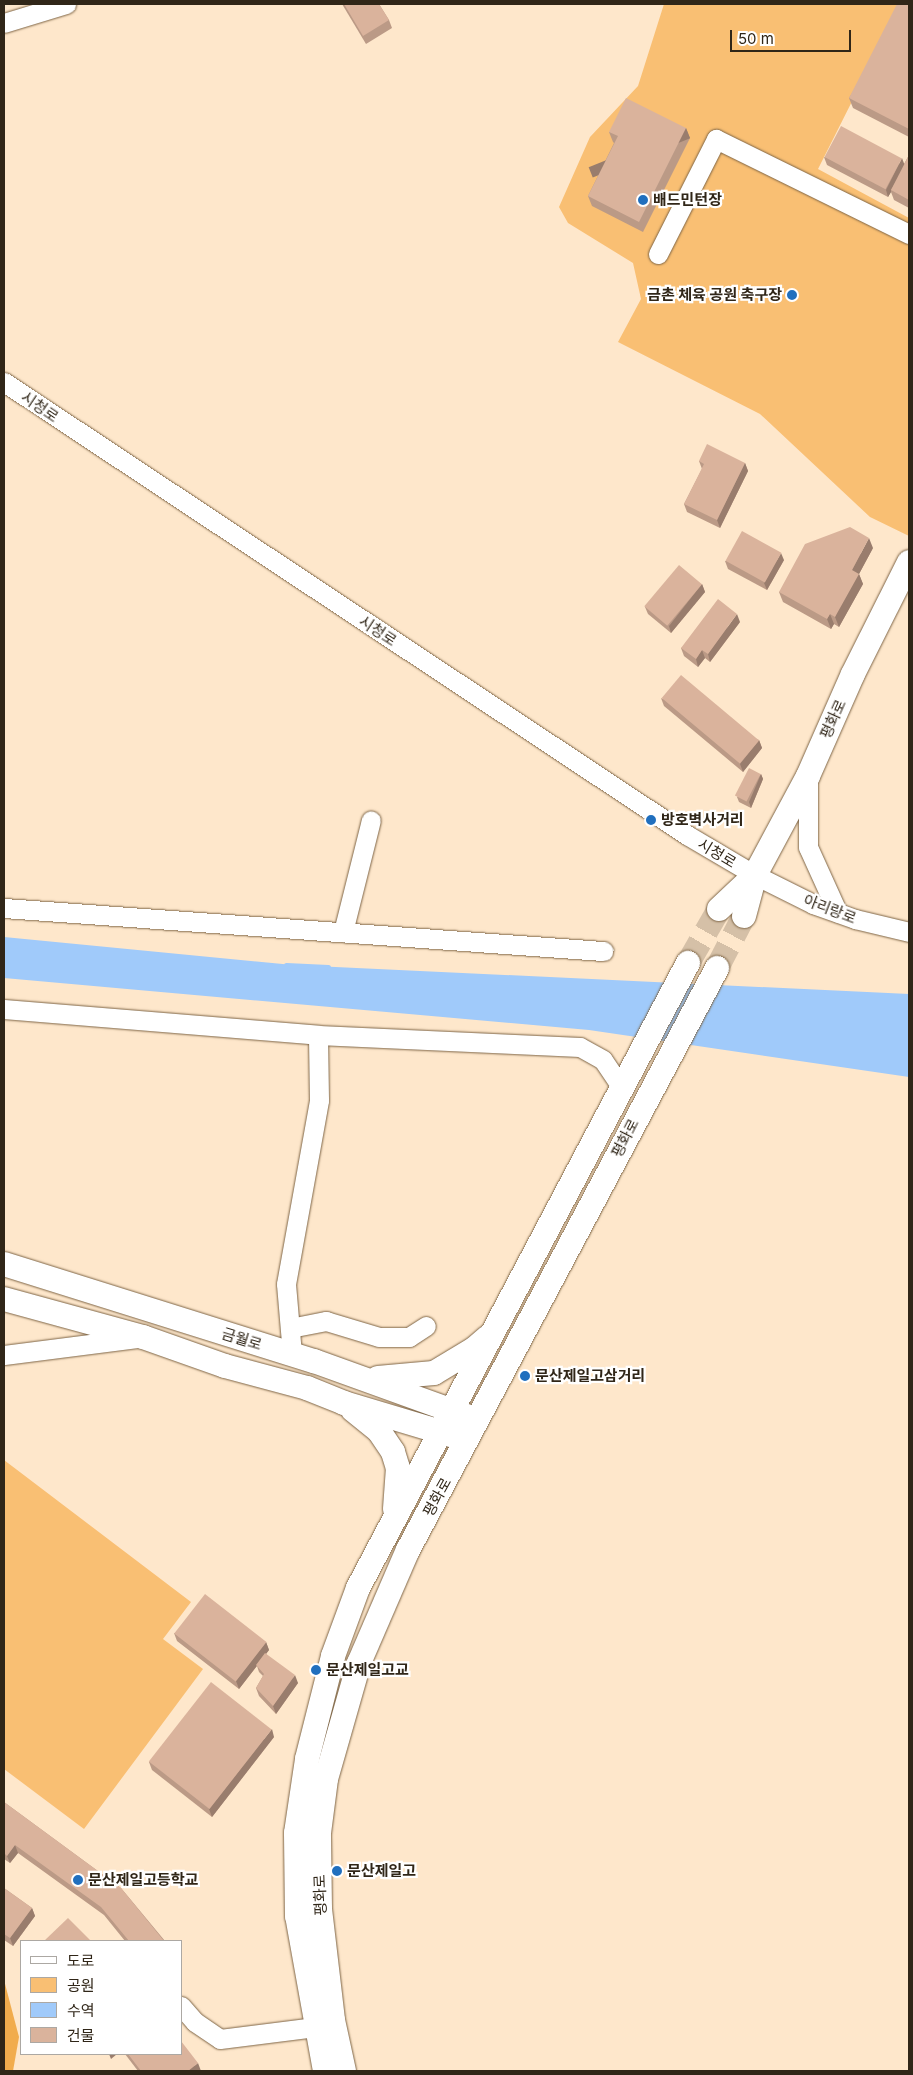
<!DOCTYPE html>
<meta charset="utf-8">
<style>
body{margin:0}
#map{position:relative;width:913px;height:2075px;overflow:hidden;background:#fee7cb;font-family:Inter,"Noto Sans KR",sans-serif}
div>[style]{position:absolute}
.green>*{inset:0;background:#f9bf73}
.forest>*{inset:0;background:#f1ac4d}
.water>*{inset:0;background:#a0cafa}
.stream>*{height:5px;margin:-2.5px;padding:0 2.5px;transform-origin:2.5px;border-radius:2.5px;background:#a0cafa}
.major-tunnel>*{height:24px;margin-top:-12px;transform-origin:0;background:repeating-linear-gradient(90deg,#d5c0a7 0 24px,transparent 0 36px)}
.roads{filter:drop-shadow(0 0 1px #7e6546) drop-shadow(0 0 1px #7e6546)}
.minor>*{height:19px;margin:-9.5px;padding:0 9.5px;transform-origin:9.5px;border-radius:9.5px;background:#fff}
.major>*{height:24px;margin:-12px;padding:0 12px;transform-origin:12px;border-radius:12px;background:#fff}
.wall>*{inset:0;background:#bb9a86}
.shaded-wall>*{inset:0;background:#997d6d;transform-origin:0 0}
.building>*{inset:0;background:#dab39c;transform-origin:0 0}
.dots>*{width:14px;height:14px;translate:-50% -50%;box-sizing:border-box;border:2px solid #fff;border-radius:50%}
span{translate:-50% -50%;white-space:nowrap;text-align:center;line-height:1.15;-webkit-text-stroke:4.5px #fff;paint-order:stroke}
.poi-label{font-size:15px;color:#302618;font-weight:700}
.left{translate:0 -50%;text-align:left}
.right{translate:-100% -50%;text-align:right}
.street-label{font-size:15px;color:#302618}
.frame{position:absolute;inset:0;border:5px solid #302618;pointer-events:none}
.legend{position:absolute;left:20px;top:1940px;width:162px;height:115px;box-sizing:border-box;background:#fff;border:1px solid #aca8a3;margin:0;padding:6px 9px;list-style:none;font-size:15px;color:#302618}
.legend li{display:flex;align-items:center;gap:10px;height:25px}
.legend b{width:25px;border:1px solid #aca8a3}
.scale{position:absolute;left:730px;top:30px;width:121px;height:22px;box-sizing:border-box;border:2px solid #302618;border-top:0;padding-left:6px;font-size:15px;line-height:18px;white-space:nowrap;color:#302618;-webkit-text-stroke:4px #fff;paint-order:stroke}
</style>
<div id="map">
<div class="green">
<i style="clip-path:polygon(664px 4px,901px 4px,818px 169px,909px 218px,909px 536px,870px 517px,760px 414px,618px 342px,641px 299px,633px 263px,568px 223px,559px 207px,590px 137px,638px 86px)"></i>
<i style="clip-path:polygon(4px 1460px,191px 1602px,163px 1639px,203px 1669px,84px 1829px,4px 1769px)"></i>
</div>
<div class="forest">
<i style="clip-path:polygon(4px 1980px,19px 2037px,13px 2071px,4px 2071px)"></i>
</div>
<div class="water">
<i style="clip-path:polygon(4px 937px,293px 965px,909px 994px,909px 1077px,589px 1030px,4px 978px)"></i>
</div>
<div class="stream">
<i style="left:286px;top:965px;width:42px;rotate:2.7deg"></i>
</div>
<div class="major-tunnel">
<i style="left:688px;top:963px;width:62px;rotate:-60.1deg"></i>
<i style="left:717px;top:968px;width:59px;rotate:-62.6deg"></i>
</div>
<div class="roads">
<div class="minor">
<i style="left:4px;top:23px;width:65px;rotate:-17deg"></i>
<i style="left:658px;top:254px;width:129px;rotate:-63.2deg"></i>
<i style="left:716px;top:139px;width:215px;rotate:26.2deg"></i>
<i style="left:4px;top:382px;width:820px;rotate:33.55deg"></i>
<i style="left:687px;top:835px;width:79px;rotate:30.5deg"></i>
<i style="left:755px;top:875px;width:65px;rotate:26.6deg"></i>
<i style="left:813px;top:904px;width:45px;rotate:19.7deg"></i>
<i style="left:855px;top:919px;width:56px;rotate:13.5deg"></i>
<i style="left:808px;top:776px;width:71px;rotate:90deg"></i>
<i style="left:808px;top:847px;width:72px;rotate:65.6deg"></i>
<i style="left:4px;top:908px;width:601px;rotate:4.11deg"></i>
<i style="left:343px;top:932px;width:115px;rotate:-76deg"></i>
<i style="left:4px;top:1009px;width:315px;rotate:4.7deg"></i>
<i style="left:318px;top:1035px;width:262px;rotate:2.6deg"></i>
<i style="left:580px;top:1047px;width:26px;rotate:29deg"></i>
<i style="left:603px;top:1060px;width:32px;rotate:56deg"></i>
<i style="left:290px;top:1328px;width:37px;rotate:-11deg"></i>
<i style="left:326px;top:1321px;width:55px;rotate:16.8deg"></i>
<i style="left:379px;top:1337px;width:30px"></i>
<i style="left:409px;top:1337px;width:20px;rotate:-33deg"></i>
<i style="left:292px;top:1354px;width:70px;rotate:-94.9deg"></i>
<i style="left:286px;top:1284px;width:187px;rotate:-79.8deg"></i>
<i style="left:319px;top:1100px;width:65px;rotate:-90.9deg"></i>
<i style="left:4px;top:1355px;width:134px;rotate:-7.3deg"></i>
<i style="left:181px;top:2006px;width:21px;rotate:49deg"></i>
<i style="left:195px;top:2022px;width:30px;rotate:34deg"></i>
<i style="left:220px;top:2039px;width:96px;rotate:-7.2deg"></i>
<i style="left:315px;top:2027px;width:16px;rotate:-18deg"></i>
</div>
<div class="major">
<i style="left:719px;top:909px;width:50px;rotate:-43.4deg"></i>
<i style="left:744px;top:916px;width:42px;rotate:-75deg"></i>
<i style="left:755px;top:875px;width:112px;rotate:-61.8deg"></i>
<i style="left:808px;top:776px;width:111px;rotate:-66.2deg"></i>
<i style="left:853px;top:674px;width:125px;rotate:-63.4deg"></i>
<i style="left:4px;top:1264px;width:325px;rotate:17.4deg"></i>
<i style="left:314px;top:1361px;width:163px;rotate:19.8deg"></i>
<i style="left:4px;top:1299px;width:144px;rotate:15.3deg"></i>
<i style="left:143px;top:1337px;width:87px;rotate:19.5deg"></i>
<i style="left:225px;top:1366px;width:85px;rotate:15deg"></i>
<i style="left:307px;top:1388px;width:40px;rotate:22deg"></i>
<i style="left:344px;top:1403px;width:115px;rotate:16.7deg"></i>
<i style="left:378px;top:1378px;width:56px;rotate:-5.1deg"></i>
<i style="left:434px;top:1373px;width:47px;rotate:-31deg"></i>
<i style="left:474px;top:1349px;width:18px;rotate:-41deg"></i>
<i style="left:353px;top:1410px;width:33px;rotate:39deg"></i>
<i style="left:379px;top:1431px;width:25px;rotate:56deg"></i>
<i style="left:393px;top:1452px;width:17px;rotate:73deg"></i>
<i style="left:398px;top:1468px;width:41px;rotate:94.2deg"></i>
<i style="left:325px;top:2071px;width:158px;rotate:-100.2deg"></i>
<i style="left:297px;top:1916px;width:83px;rotate:-90.7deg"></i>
<i style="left:296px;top:1833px;width:75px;rotate:-81.5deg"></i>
<i style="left:307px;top:1759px;width:106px;rotate:-75.8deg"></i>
<i style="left:333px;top:1656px;width:72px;rotate:-69.8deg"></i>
<i style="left:358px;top:1588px;width:707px;rotate:-62.17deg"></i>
<i style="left:344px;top:2071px;width:52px;rotate:-102.2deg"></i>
<i style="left:333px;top:2020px;width:112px;rotate:-96.7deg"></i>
<i style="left:320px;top:1909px;width:76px;rotate:-90.8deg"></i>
<i style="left:319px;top:1833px;width:54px;rotate:-82.6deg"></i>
<i style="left:326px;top:1779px;width:121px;rotate:-74.1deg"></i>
<i style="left:359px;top:1663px;width:123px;rotate:-66.6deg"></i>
<i style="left:408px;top:1550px;width:659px;rotate:-62.03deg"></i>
</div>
</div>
<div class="wall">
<i style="clip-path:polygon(342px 4px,379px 4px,389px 20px,392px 28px,366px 44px)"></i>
<i style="clip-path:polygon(909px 4px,909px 137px,853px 108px,849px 98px)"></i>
<i style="clip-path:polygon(686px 128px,690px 138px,643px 232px,592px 206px,588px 196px,614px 143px,613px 142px,609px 132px)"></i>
<i style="clip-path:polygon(909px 155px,909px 208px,894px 200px,891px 192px,888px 197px,827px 165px,824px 157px,904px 164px)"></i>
<i style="clip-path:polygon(699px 461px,745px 463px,748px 471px,720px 528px,687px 512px,684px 504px,702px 469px)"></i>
<i style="clip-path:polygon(873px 548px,859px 574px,863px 584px,839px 627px,834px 624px,831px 629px,783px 602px,779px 592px)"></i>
<i style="clip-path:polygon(784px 560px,767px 590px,728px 569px,725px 561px)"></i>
<i style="clip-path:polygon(702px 584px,705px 592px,671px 633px,648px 614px,645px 607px)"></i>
<i style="clip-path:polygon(740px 622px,710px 662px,705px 658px,698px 667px,684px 656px,681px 648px)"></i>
<i style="clip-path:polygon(661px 698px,759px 740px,762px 748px,743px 772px,664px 706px)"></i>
<i style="clip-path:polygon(761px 774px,763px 779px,751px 808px,739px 802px,737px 797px)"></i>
<i style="clip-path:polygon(174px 1633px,266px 1642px,269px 1650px,266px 1654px,298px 1683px,276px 1714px,259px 1696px,256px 1688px,263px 1676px,259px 1672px,257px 1666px,239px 1689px,177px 1641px)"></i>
<i style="clip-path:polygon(274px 1737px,212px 1817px,152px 1770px,149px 1762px)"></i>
<i style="clip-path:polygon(4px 1802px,121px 1888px,165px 1941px,125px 1941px,104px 1915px,18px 1853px,10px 1863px,4px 1859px)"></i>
<i style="clip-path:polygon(4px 1888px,32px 1908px,35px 1916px,13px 1946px,4px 1940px)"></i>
<i style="clip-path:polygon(125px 2054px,181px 2054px,201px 2071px,138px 2071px)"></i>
</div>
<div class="shaded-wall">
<i style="left:686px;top:128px;width:11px;height:105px;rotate:68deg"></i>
<i style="clip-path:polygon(902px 158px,905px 166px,891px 190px,891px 192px,888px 197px,886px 190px)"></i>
<i style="clip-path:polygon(745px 463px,748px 471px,720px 528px,717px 520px)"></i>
<i style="clip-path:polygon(869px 538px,873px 548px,859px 574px,863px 584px,839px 627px,835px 617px,852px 570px)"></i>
<i style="clip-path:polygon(781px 553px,784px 560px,767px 590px,764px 583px)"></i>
<i style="clip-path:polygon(702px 584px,705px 592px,671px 633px,669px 626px)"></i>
<i style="clip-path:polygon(737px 614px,740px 622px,710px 662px,708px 654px)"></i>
<i style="clip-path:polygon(830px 614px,834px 624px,831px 629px,827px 619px)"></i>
<i style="clip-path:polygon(702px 650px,705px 658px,698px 667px,696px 659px)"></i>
<i style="clip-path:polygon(759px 740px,762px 748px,743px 772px,740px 764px)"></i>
<i style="clip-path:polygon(761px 774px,763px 779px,751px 808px,749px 802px)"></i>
<i style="clip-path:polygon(266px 1642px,269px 1650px,239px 1689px,236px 1681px)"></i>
<i style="clip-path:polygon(295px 1675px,298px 1683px,276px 1714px,273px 1706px)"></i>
<i style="clip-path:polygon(272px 1729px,274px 1737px,212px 1817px,209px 1809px)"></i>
<i style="clip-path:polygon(15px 1845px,18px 1853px,10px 1863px,7px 1856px)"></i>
<i style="clip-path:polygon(32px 1908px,35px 1916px,13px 1946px,10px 1938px)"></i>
<i style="clip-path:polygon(109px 2054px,117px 2054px,111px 2059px)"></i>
<i style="clip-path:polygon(198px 2063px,201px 2071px,188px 2071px)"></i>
</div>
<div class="building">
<i style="clip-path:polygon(344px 4px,379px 4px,389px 20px,363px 36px)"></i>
<i style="clip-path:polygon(897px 4px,909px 4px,909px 129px,849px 98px)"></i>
<i style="clip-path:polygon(626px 98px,686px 128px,639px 222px,588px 196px,618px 136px,609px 132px)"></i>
<i style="left:841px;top:126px;width:69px;height:35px;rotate:28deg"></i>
<i style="clip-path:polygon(909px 155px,909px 200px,891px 190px)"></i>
<i style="clip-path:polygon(707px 444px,745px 463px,717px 520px,684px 504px,704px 464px,699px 461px)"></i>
<i style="clip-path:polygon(850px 527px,869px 538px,852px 570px,859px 574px,835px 617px,830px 614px,827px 619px,779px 592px,805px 544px)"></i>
<i style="left:742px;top:531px;width:45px;height:34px;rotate:29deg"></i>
<i style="left:679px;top:565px;width:30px;height:54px;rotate:40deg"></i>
<i style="clip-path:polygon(718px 599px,737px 614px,708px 654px,702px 650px,696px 659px,681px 648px)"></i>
<i style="left:681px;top:675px;width:102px;height:30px;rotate:40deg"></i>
<i style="left:749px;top:768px;width:13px;height:31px;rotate:27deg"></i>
<i style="left:205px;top:1594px;width:78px;height:50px;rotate:38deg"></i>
<i style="clip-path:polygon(265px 1653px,295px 1675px,273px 1706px,256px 1688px,264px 1674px,256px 1665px)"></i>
<i style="left:211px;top:1682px;width:77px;height:101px;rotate:38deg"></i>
<i style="clip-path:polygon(4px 1802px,121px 1888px,164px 1941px,129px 1941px,101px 1907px,15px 1845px,7px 1856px,4px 1853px)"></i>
<i style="clip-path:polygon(4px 1888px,32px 1908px,10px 1938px,4px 1934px)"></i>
<i style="clip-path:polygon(68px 1918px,91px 1941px,44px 1941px)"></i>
<i style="clip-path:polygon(181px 2041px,198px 2063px,188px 2071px,141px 2071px,128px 2054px,181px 2054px)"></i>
</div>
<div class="dots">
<i style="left:643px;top:200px;background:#206fbe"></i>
<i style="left:792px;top:295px;background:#206fbe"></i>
<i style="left:651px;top:820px;background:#206fbe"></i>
<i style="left:525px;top:1376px;background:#206fbe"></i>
<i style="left:316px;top:1670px;background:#206fbe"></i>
<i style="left:337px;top:1871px;background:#206fbe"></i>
<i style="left:78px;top:1880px;background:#206fbe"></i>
</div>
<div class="poi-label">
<span class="left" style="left:653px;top:200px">배드민턴장</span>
<span class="right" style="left:782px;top:295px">금촌 체육 공원 축구장</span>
<span class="left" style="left:661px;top:820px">방호벽사거리</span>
<span class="left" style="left:535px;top:1376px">문산제일고삼거리</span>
<span class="left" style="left:326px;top:1670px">문산제일고교</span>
<span class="left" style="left:347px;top:1871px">문산제일고</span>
<span class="left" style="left:88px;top:1880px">문산제일고등학교</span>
</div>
<div class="street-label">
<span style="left:40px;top:407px;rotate:34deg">시청로</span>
<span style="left:378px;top:631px;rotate:33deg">시청로</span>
<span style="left:833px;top:719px;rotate:-66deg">평화로</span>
<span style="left:717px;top:853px;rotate:31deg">시청로</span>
<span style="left:830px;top:909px;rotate:21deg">아리랑로</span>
<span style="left:625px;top:1138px;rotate:-63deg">평화로</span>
<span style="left:242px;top:1339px;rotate:17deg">금월로</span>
<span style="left:437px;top:1497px;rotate:-61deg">평화로</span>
<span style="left:320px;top:1895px;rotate:-92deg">평화로</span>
</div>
<div class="frame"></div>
<ul class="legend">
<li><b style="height:6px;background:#fff"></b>도로</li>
<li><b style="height:14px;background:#f9bf73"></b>공원</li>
<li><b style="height:14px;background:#a0cafa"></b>수역</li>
<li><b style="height:14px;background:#dab39c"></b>건물</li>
</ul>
<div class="scale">50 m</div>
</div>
